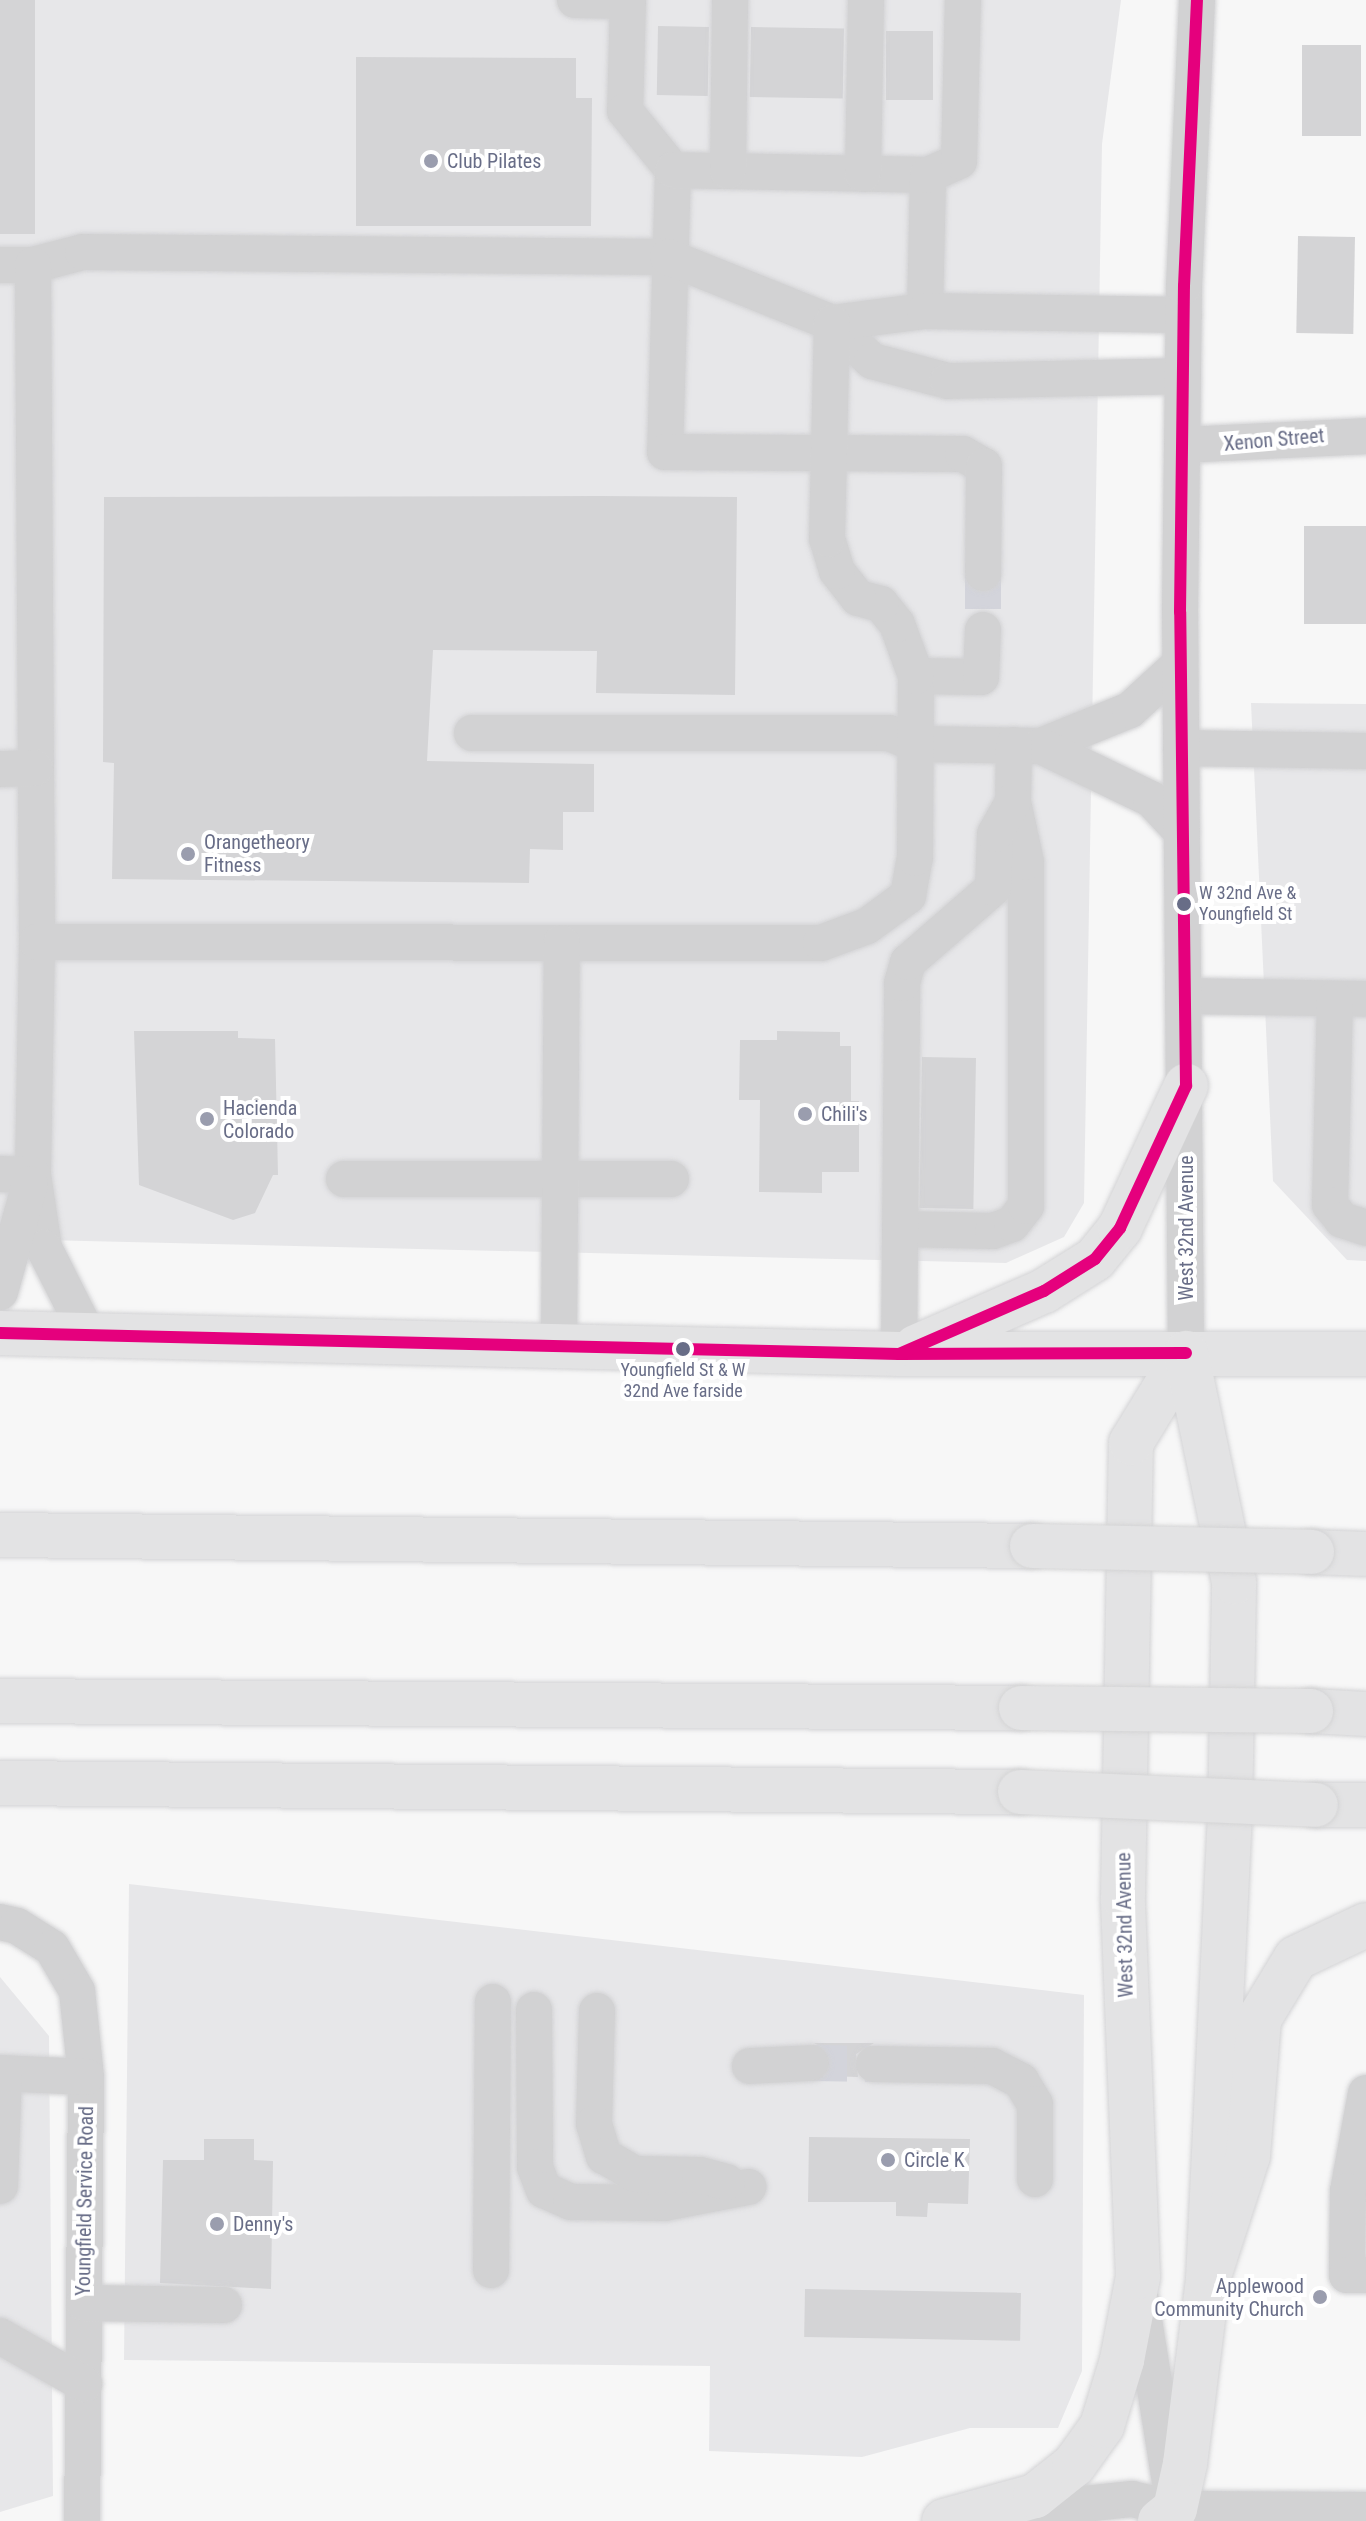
<!DOCTYPE html>
<style>
body{margin:0}
#map{position:relative;width:1366px;height:2521px;overflow:hidden;background:#f7f7f7;font-family:"Roboto Condensed",sans-serif}
div>[style]{position:absolute}
.built>*{inset:0;background:#e7e7e9}
.building>*{inset:0;background:#d4d4d6;transform-origin:0 0}
.minor-tunnel>*{height:36px;margin-top:-18px;transform-origin:0;background:repeating-linear-gradient(90deg,#d3d4db 0 36px,transparent 0 54px)}
.roads{filter:drop-shadow(0 0 2px #d3d3d5) drop-shadow(0 0 2px #d3d3d5)}
.minor>*{height:36px;margin:-18px;padding:0 18px;transform-origin:18px;border-radius:18px;background:#d2d2d3}
.major>*{height:44px;margin:-22px;padding:0 22px;transform-origin:22px;border-radius:22px;background:#e3e3e4}
.highway>*{height:44px;margin:-22px;padding:0 22px;transform-origin:22px;border-radius:22px;background:#e3e3e4}
.bridges{filter:drop-shadow(0 0 2px #d4d4d5) drop-shadow(0 0 2px #d4d4d5)}
.highway-bridge>*{height:44px;margin:-22px;padding:0 22px;transform-origin:22px;border-radius:22px;background:#e3e3e4}
.bus-1>*{height:12px;margin:-6px;padding:0 6px;transform-origin:6px;border-radius:6px;background:#e5007d}
.dots>*{width:22px;height:22px;translate:-50% -50%;box-sizing:border-box;border:4px solid #fff;border-radius:50%}
span{translate:-50% -50%;white-space:nowrap;text-align:center;line-height:1.15;-webkit-text-stroke:8px #fff;paint-order:stroke}
.bus-label{font-size:18px;color:#686d87}
.left{translate:0 -50%;text-align:left}
.poi-label{font-size:20px;color:#686d87}
.right{translate:-100% -50%;text-align:right}
.street-label{font-size:20px;color:#686d87}
</style>
<div id="map">
<div class="built">
<i style="clip-path:polygon(0 0,1121px 0,1102px 144px,1084px 1203px,1064px 1237px,1006px 1263px,0 1239px)"></i>
<i style="clip-path:polygon(1251px 703px,1366px 704px,1366px 1261px,1347px 1260px,1273px 1181px)"></i>
<i style="clip-path:polygon(129px 1884px,1084px 1995px,1082px 2371px,1058px 2428px,970px 2428px,862px 2457px,709px 2451px,710px 2366px,124px 2360px)"></i>
<i style="clip-path:polygon(0 1977px,49px 2036px,53px 2496px,0 2512px)"></i>
</div>
<div class="building">
<i style="left:0;top:0;width:35px;height:234px"></i>
<i style="left:658px;top:26px;width:51px;height:69px;rotate:1deg"></i>
<i style="left:751px;top:27px;width:93px;height:70px;rotate:1deg"></i>
<i style="left:886px;top:31px;width:47px;height:69px"></i>
<i style="left:1302px;top:45px;width:59px;height:91px"></i>
<i style="clip-path:polygon(356px 57px,576px 58px,576px 98px,592px 98px,591px 226px,356px 226px)"></i>
<i style="left:1298px;top:236px;width:57px;height:97px;rotate:1deg"></i>
<i style="clip-path:polygon(600px 496px,737px 497px,735px 695px,596px 693px,597px 651px,433px 650px,427px 761px,594px 764px,594px 812px,563px 812px,563px 850px,530px 849px,529px 883px,112px 879px,114px 763px,103px 762px,104px 497px)"></i>
<i style="left:1304px;top:526px;width:62px;height:98px"></i>
<i style="clip-path:polygon(134px 1031px,238px 1031px,238px 1038px,275px 1039px,278px 1175px,273px 1175px,255px 1213px,233px 1220px,139px 1185px)"></i>
<i style="clip-path:polygon(777px 1031px,840px 1032px,840px 1046px,851px 1046px,851px 1101px,859px 1101px,859px 1172px,822px 1172px,822px 1193px,759px 1192px,760px 1100px,739px 1100px,740px 1040px,777px 1040px)"></i>
<i style="left:922px;top:1057px;width:54px;height:151px;rotate:1deg"></i>
<i style="clip-path:polygon(814px 2043px,874px 2043px,856px 2054px,858px 2077px,826px 2076px,829px 2052px)"></i>
<i style="clip-path:polygon(809px 2137px,970px 2139px,968px 2204px,928px 2203px,927px 2217px,896px 2216px,896px 2202px,808px 2202px)"></i>
<i style="clip-path:polygon(204px 2139px,254px 2139px,254px 2160px,273px 2161px,271px 2289px,160px 2283px,163px 2160px,204px 2160px)"></i>
<i style="left:805px;top:2289px;width:216px;height:48px;rotate:1deg"></i>
</div>
<div class="minor-tunnel">
<i style="left:983px;top:573px;width:57px;rotate:90deg"></i>
<i style="left:811px;top:2063px;width:63px;rotate:0.9deg"></i>
</div>
<div class="roads">
<div class="minor">
<i style="left:575px;top:0;width:53px;rotate:1.1deg"></i>
<i style="left:628px;top:0;width:111px;rotate:91.5deg"></i>
<i style="left:625px;top:111px;width:76px;rotate:50.9deg"></i>
<i style="left:673px;top:170px;width:282px;rotate:91.6deg"></i>
<i style="left:665px;top:452px;width:298px;rotate:0.4deg"></i>
<i style="left:963px;top:454px;width:24px;rotate:30deg"></i>
<i style="left:984px;top:466px;width:107px;rotate:90.5deg"></i>
<i style="left:673px;top:170px;width:255px;rotate:1.1deg"></i>
<i style="left:728px;top:171px;width:171px;rotate:-89.3deg"></i>
<i style="left:863px;top:174px;width:174px;rotate:-89deg"></i>
<i style="left:0;top:265px;width:33px"></i>
<i style="left:33px;top:265px;width:52px;rotate:-14.6deg"></i>
<i style="left:83px;top:252px;width:585px;rotate:0.49deg"></i>
<i style="left:668px;top:257px;width:177px;rotate:21.9deg"></i>
<i style="left:832px;top:323px;width:55px;rotate:43.5deg"></i>
<i style="left:872px;top:361px;width:79px;rotate:14.7deg"></i>
<i style="left:948px;top:381px;width:235px;rotate:-1.2deg"></i>
<i style="left:33px;top:265px;width:677px;rotate:89.66deg"></i>
<i style="left:37px;top:942px;width:233px;rotate:91deg"></i>
<i style="left:33px;top:1175px;width:74px;rotate:81.4deg"></i>
<i style="left:44px;top:1248px;width:97px;rotate:63.2deg"></i>
<i style="left:925px;top:311px;width:136px;rotate:-88.7deg"></i>
<i style="left:928px;top:175px;width:34px;rotate:-24deg"></i>
<i style="left:959px;top:161px;width:161px;rotate:-88.6deg"></i>
<i style="left:832px;top:323px;width:94px;rotate:-7.4deg"></i>
<i style="left:925px;top:311px;width:259px;rotate:0.9deg"></i>
<i style="left:1183px;top:445px;width:183px;rotate:-2.8deg"></i>
<i style="left:916px;top:676px;width:65px;rotate:0.9deg"></i>
<i style="left:981px;top:677px;width:47px;rotate:-87.6deg"></i>
<i style="left:472px;top:733px;width:417px"></i>
<i style="left:889px;top:733px;width:29px;rotate:22deg"></i>
<i style="left:916px;top:744px;width:125px;rotate:0.9deg"></i>
<i style="left:1041px;top:746px;width:96px;rotate:-22deg"></i>
<i style="left:1130px;top:710px;width:68px;rotate:-42.6deg"></i>
<i style="left:1041px;top:746px;width:122px;rotate:25.7deg"></i>
<i style="left:1151px;top:799px;width:45px;rotate:46.8deg"></i>
<i style="left:1181px;top:748px;width:185px;rotate:0.9deg"></i>
<i style="left:0;top:769px;width:35px;rotate:-2deg"></i>
<i style="left:37px;top:942px;width:784px;rotate:0.07deg"></i>
<i style="left:821px;top:943px;width:49px;rotate:-20.3deg"></i>
<i style="left:867px;top:926px;width:51px;rotate:-36.2deg"></i>
<i style="left:908px;top:896px;width:39px;rotate:-80deg"></i>
<i style="left:915px;top:858px;width:182px;rotate:-89.7deg"></i>
<i style="left:916px;top:676px;width:55px;rotate:-110.1deg"></i>
<i style="left:897px;top:624px;width:26px;rotate:-129deg"></i>
<i style="left:881px;top:604px;width:24px;rotate:-165deg"></i>
<i style="left:858px;top:598px;width:34px;rotate:-128deg"></i>
<i style="left:837px;top:571px;width:34px;rotate:-107deg"></i>
<i style="left:827px;top:539px;width:216px;rotate:-88.7deg"></i>
<i style="left:1185px;top:996px;width:181px;rotate:0.9deg"></i>
<i style="left:1335px;top:999px;width:206px;rotate:91.4deg"></i>
<i style="left:1330px;top:1205px;width:19px;rotate:51deg"></i>
<i style="left:1342px;top:1220px;width:25px;rotate:18deg"></i>
<i style="left:0;top:1174px;width:33px;rotate:2deg"></i>
<i style="left:344px;top:1179px;width:327px"></i>
<i style="left:900px;top:1229px;width:93px;rotate:1.2deg"></i>
<i style="left:993px;top:1231px;width:20px;rotate:-20deg"></i>
<i style="left:1012px;top:1224px;width:23px;rotate:-52deg"></i>
<i style="left:1026px;top:1206px;width:344px;rotate:-90deg"></i>
<i style="left:1026px;top:862px;width:61px;rotate:-102.2deg"></i>
<i style="left:1013px;top:802px;width:57px;rotate:-89deg"></i>
<i style="left:0;top:1292px;width:112px;rotate:-74.5deg"></i>
<i style="left:559px;top:1345px;width:402px;rotate:-89.6deg"></i>
<i style="left:1186px;top:1353px;width:741px;rotate:-90.46deg"></i>
<i style="left:1180px;top:612px;width:326px;rotate:-89.3deg"></i>
<i style="left:1184px;top:286px;width:286px;rotate:-87.4deg"></i>
<i style="left:899px;top:1354px;width:371px;rotate:-89.5deg"></i>
<i style="left:902px;top:983px;width:22px;rotate:-74deg"></i>
<i style="left:908px;top:962px;width:113px;rotate:-41deg"></i>
<i style="left:993px;top:888px;width:54px;rotate:-87.9deg"></i>
<i style="left:995px;top:834px;width:37px;rotate:-61deg"></i>
<i style="left:0;top:1922px;width:17px;rotate:13deg"></i>
<i style="left:17px;top:1926px;width:41px;rotate:32.2deg"></i>
<i style="left:52px;top:1948px;width:50px;rotate:59.8deg"></i>
<i style="left:77px;top:1991px;width:86px;rotate:84deg"></i>
<i style="left:86px;top:2077px;width:444px;rotate:90.5deg"></i>
<i style="left:534px;top:2010px;width:157px;rotate:89.6deg"></i>
<i style="left:535px;top:2167px;width:25px;rotate:69deg"></i>
<i style="left:544px;top:2190px;width:30px;rotate:24deg"></i>
<i style="left:571px;top:2202px;width:93px;rotate:0.6deg"></i>
<i style="left:664px;top:2203px;width:86px;rotate:-10.8deg"></i>
<i style="left:597px;top:2011px;width:113px;rotate:91.5deg"></i>
<i style="left:594px;top:2124px;width:34px;rotate:73deg"></i>
<i style="left:604px;top:2156px;width:36px;rotate:30deg"></i>
<i style="left:635px;top:2174px;width:65px;rotate:0.9deg"></i>
<i style="left:700px;top:2175px;width:28px;rotate:15deg"></i>
<i style="left:874px;top:2064px;width:118px;rotate:1deg"></i>
<i style="left:992px;top:2066px;width:33px;rotate:27deg"></i>
<i style="left:1021px;top:2081px;width:27px;rotate:59deg"></i>
<i style="left:1035px;top:2104px;width:75px;rotate:90deg"></i>
<i style="left:750px;top:2066px;width:61px;rotate:-2.8deg"></i>
<i style="left:0;top:2073px;width:86px;rotate:2.7deg"></i>
<i style="left:1366px;top:2093px;width:100px;rotate:100.4deg"></i>
<i style="left:1348px;top:2191px;width:84px;rotate:90.7deg"></i>
<i style="left:1347px;top:2275px;width:19px"></i>
<i style="left:0;top:2186px;width:112px;rotate:-88deg"></i>
<i style="left:491px;top:2270px;width:268px;rotate:-89.6deg"></i>
<i style="left:1141px;top:2301px;width:202px;rotate:80.9deg"></i>
<i style="left:84px;top:2303px;width:140px;rotate:0.8deg"></i>
<i style="left:0;top:2336px;width:97px;rotate:29.7deg"></i>
<i style="left:1010px;top:2512px;width:123px;rotate:-6.1deg"></i>
<i style="left:1132px;top:2499px;width:44px;rotate:13.1deg"></i>
<i style="left:1175px;top:2509px;width:191px;rotate:0.3deg"></i>
</div>
<div class="major">
<i style="left:0;top:1333px;width:899px;rotate:1.34deg"></i>
<i style="left:899px;top:1354px;width:467px"></i>
<i style="left:916px;top:1347px;width:140px;rotate:-23.6deg"></i>
<i style="left:1044px;top:1291px;width:60px;rotate:-32.1deg"></i>
<i style="left:1095px;top:1259px;width:40px;rotate:-51deg"></i>
<i style="left:1120px;top:1228px;width:157px;rotate:-65.1deg"></i>
<i style="left:944px;top:2521px;width:94px;rotate:-15.4deg"></i>
<i style="left:1035px;top:2496px;width:50px;rotate:-38.5deg"></i>
<i style="left:1074px;top:2465px;width:48px;rotate:-54.3deg"></i>
<i style="left:1102px;top:2426px;width:69px;rotate:-73.1deg"></i>
<i style="left:1122px;top:2360px;width:85px;rotate:-79.1deg"></i>
<i style="left:1138px;top:2277px;width:380px;rotate:-92.3deg"></i>
<i style="left:1123px;top:1897px;width:454px;rotate:-89deg"></i>
<i style="left:1131px;top:1443px;width:105px;rotate:-58.6deg"></i>
<i style="left:1160px;top:2521px;width:19px;rotate:-39deg"></i>
<i style="left:1175px;top:2509px;width:46px;rotate:-77.5deg"></i>
<i style="left:1185px;top:2464px;width:186px;rotate:-82.9deg"></i>
<i style="left:1208px;top:2279px;width:462px;rotate:-87.3deg"></i>
<i style="left:1230px;top:1818px;width:236px;rotate:-89deg"></i>
<i style="left:1234px;top:1582px;width:234px;rotate:-101.8deg"></i>
</div>
<div class="highway">
<i style="left:0;top:1535px;width:1032px;rotate:0.61deg"></i>
<i style="left:1312px;top:1552px;width:54px;rotate:2.1deg"></i>
<i style="left:0;top:1701px;width:1021px;rotate:0.39deg"></i>
<i style="left:1311px;top:1711px;width:55px;rotate:3.1deg"></i>
<i style="left:0;top:1783px;width:1020px;rotate:0.51deg"></i>
<i style="left:1316px;top:1805px;width:50px"></i>
<i style="left:1208px;top:2279px;width:129px;rotate:-72deg"></i>
<i style="left:1248px;top:2156px;width:137px;rotate:-85.4deg"></i>
<i style="left:1259px;top:2019px;width:71px;rotate:-58.8deg"></i>
<i style="left:1296px;top:1958px;width:77px;rotate:-25.2deg"></i>
</div>
</div>
<div class="bridges">
<div class="highway-bridge">
<i style="left:1032px;top:1546px;width:280px;rotate:1.2deg"></i>
<i style="left:1021px;top:1708px;width:290px;rotate:0.6deg"></i>
<i style="left:1020px;top:1792px;width:296px;rotate:2.5deg"></i>
</div>
</div>
<div class="bus-1">
<i style="left:0;top:1333px;width:899px;rotate:1.34deg"></i>
<i style="left:899px;top:1354px;width:287px;rotate:-0.2deg"></i>
<i style="left:899px;top:1354px;width:158px;rotate:-23.5deg"></i>
<i style="left:1044px;top:1291px;width:60px;rotate:-32.1deg"></i>
<i style="left:1095px;top:1259px;width:40px;rotate:-51deg"></i>
<i style="left:1120px;top:1228px;width:157px;rotate:-65.1deg"></i>
<i style="left:1186px;top:1086px;width:474px;rotate:-90.7deg"></i>
<i style="left:1180px;top:612px;width:326px;rotate:-89.3deg"></i>
<i style="left:1184px;top:286px;width:286px;rotate:-87.4deg"></i>
</div>
<div class="dots">
<i style="left:431px;top:161px;background:#9a9dae"></i>
<i style="left:188px;top:854px;background:#9a9dae"></i>
<i style="left:1184px;top:904px;background:#686d87"></i>
<i style="left:805px;top:1114px;background:#9a9dae"></i>
<i style="left:207px;top:1119px;background:#9a9dae"></i>
<i style="left:683px;top:1349px;background:#686d87"></i>
<i style="left:888px;top:2160px;background:#9a9dae"></i>
<i style="left:217px;top:2224px;background:#9a9dae"></i>
<i style="left:1320px;top:2297px;background:#9a9dae"></i>
</div>
<div class="bus-label">
<span class="left" style="left:1199px;top:904px">W 32nd Ave &amp;<br>Youngfield St</span>
<span style="left:683px;top:1381px">Youngfield St &amp; W<br>32nd Ave farside</span>
</div>
<div class="poi-label">
<span class="left" style="left:447px;top:161px">Club Pilates</span>
<span class="left" style="left:204px;top:854px">Orangetheory<br>Fitness</span>
<span class="left" style="left:223px;top:1120px">Hacienda<br>Colorado</span>
<span class="left" style="left:821px;top:1114px">Chili's</span>
<span class="left" style="left:904px;top:2160px">Circle K</span>
<span class="left" style="left:233px;top:2224px">Denny's</span>
<span class="right" style="left:1304px;top:2298px">Applewood<br>Community Church</span>
</div>
<div class="street-label">
<span style="left:1274px;top:440px;rotate:-5deg">Xenon Street</span>
<span style="left:1186px;top:1228px;rotate:-90deg">West 32nd Avenue</span>
<span style="left:1125px;top:1925px;rotate:-91deg">West 32nd Avenue</span>
<span style="left:85px;top:2201px;rotate:-89deg">Youngfield Service Road</span>
</div>
</div>
